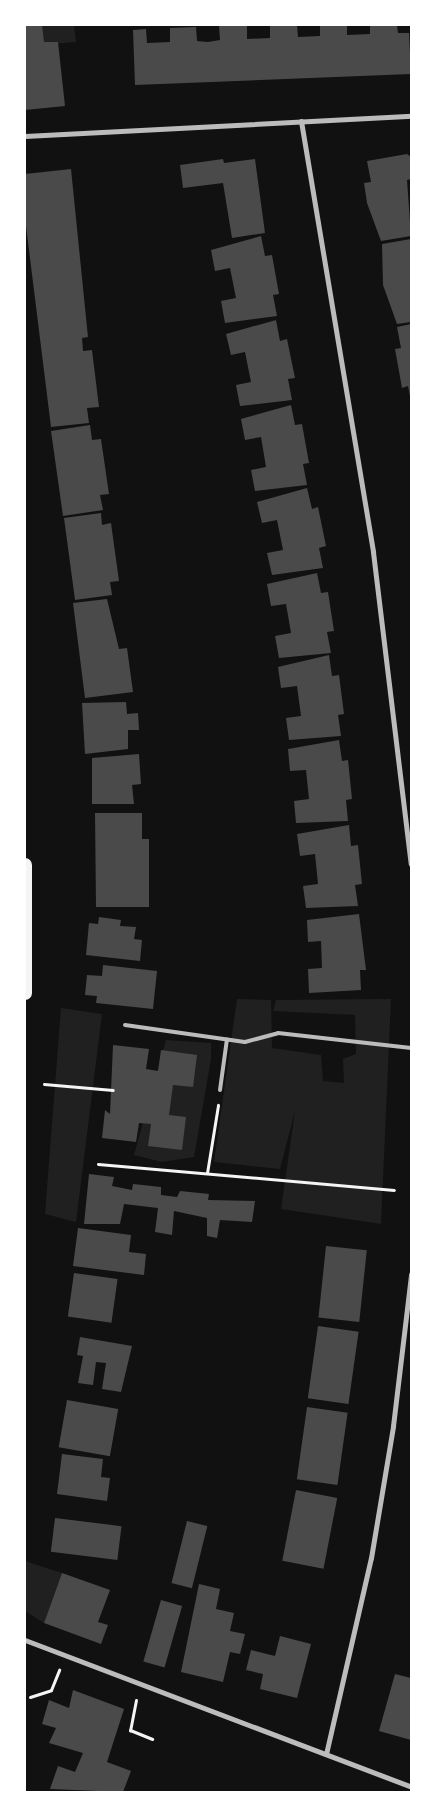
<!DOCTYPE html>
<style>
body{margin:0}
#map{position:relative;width:436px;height:1817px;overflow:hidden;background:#111;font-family:"Source Serif 4",serif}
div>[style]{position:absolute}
.green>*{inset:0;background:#202020}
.building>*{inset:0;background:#4a4a4a;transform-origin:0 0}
.path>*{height:3px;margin:-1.5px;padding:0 1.5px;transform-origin:1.5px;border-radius:1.5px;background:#f5f5f5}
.service>*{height:4px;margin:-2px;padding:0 2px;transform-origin:2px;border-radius:2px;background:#bcbcbc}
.minor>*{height:5px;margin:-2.5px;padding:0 2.5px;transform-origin:2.5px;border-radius:2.5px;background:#bcbcbc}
.trunk>*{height:14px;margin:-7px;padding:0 7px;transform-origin:7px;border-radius:7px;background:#f5f5f5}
span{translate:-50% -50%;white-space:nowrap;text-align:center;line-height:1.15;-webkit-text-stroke:4.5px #fff;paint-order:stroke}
.frame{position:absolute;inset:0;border:26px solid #fff;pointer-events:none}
</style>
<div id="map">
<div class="green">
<i style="clip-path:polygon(25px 25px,74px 25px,76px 42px,25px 46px)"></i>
<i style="clip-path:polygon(237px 999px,271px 1000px,272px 1048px,321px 1055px,323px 1081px,344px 1083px,343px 1059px,356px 1054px,355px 1015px,273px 1011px,276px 1000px,391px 999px,381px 1224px,281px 1209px,295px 1111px,280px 1169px,214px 1162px)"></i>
<i style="clip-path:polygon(61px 1008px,102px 1014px,76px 1222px,45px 1214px)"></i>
<i style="clip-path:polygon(166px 1040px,211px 1043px,211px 1059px,194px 1157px,162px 1162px,134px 1155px)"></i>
<i style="clip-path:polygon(25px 1561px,62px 1573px,44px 1623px,25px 1611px)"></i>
</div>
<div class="building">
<i style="clip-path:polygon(25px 25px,42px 25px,44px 42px,58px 42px,65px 106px,25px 110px)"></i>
<i style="clip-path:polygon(247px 25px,247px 39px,270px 38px,270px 25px,297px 25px,298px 37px,320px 36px,320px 25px,347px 25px,347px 35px,370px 34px,370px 25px,397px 25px,398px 33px,409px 33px,411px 74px,135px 85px,133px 30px,146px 29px,147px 43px,170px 42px,170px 28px,196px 27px,197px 41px,208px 42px,220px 40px,219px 26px)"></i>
<i style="clip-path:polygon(407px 154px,411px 157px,411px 179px,407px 180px,411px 236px,381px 241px,367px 203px,364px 183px,371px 182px,367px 161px)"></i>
<i style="clip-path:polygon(223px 159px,224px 163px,255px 159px,265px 233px,232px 238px,223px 183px,183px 188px,180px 165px)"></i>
<i style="clip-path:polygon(71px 169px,88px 337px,82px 338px,83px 351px,92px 350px,99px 407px,87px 408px,89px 423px,51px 427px,25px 218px,25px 174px)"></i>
<i style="clip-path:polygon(261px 236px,265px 256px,272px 255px,279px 294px,273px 295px,277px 316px,225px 323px,221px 301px,236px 298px,230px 268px,215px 271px,211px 250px)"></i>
<i style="clip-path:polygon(411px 239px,411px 322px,397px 324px,383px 285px,382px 244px)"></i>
<i style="clip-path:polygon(276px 320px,280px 341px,287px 339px,295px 378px,288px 379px,292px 400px,240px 406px,236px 385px,251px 382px,245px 352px,231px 355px,226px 334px)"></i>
<i style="clip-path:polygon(411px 324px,411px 395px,410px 396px,408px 386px,402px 388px,395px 349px,401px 348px,397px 327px)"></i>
<i style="clip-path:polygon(291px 405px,295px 425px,302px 424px,309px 463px,303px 464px,307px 485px,255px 491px,251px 470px,266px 467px,261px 437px,245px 440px,241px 419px)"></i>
<i style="clip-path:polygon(90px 425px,92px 440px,101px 439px,109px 494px,100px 495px,103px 510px,63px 516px,51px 431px)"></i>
<i style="clip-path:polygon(307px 488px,312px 509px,318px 507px,326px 546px,319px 548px,323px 568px,272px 575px,267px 553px,283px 550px,277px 520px,262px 523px,257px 502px)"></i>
<i style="clip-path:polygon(101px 513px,102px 525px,111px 523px,119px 581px,110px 582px,112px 595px,75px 600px,64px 518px)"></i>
<i style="clip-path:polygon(317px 573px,321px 593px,328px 592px,334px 631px,327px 632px,331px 653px,279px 658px,275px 636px,291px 633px,286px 604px,271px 606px,267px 584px)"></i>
<i style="clip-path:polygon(107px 599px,119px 649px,127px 648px,133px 692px,85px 698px,73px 603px)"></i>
<i style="clip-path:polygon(329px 655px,332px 676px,339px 675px,344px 714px,338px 715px,341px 736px,289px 740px,286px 718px,301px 716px,297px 686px,281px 688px,278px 667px)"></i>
<i style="clip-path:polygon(126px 702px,127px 714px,138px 713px,139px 730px,128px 730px,128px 749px,85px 754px,82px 703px)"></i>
<i style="clip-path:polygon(339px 740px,342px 761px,348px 760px,352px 799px,346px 800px,348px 821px,296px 823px,294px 801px,309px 799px,306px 770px,290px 771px,288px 749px)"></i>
<i style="clip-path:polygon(139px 754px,141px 784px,132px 785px,134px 804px,92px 804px,92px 758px)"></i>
<i style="clip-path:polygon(95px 813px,142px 813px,142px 839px,149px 839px,149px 907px,96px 907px)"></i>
<i style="clip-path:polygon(349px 825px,351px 846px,358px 845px,362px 884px,355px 885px,358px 906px,306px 908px,303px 886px,318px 884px,315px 854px,300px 856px,297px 834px)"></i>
<i style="clip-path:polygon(359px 914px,366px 970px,360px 970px,361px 990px,309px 993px,308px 969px,322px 968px,321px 941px,308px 942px,307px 920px)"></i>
<i style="clip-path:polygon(99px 917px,121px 920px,120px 926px,136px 927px,134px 939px,142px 940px,140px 961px,86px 955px,89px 923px,98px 924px)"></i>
<i style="clip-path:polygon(103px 965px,157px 971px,153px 1009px,96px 1003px,97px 996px,85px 995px,87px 975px,102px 976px)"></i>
<i style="clip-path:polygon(113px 1045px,149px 1049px,146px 1069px,158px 1071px,161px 1050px,197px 1055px,193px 1087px,173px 1085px,169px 1115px,186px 1117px,182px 1150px,148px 1146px,151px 1124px,139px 1123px,136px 1142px,102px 1138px,105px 1110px,110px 1114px)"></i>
<i style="clip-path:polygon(89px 1174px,114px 1177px,112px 1186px,132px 1190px,133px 1184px,161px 1187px,161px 1195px,177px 1197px,180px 1191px,209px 1194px,208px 1200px,255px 1201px,252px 1222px,220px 1220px,217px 1238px,207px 1236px,207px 1218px,174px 1211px,172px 1235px,155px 1232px,158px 1208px,124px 1204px,120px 1224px,84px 1224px)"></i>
<i style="clip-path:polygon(78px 1228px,131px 1235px,129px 1252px,146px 1254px,144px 1275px,73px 1266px)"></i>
<i style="left:326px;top:1246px;width:41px;height:72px;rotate:6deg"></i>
<i style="left:74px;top:1273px;width:44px;height:44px;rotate:8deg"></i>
<i style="left:318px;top:1326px;width:41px;height:73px;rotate:8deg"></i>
<i style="clip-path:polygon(80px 1337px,132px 1346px,121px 1392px,102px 1389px,106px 1363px,96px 1362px,93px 1385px,78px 1383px,83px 1356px,77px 1355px)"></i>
<i style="left:67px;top:1400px;width:52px;height:48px;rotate:10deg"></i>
<i style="left:307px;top:1407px;width:41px;height:73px;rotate:8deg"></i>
<i style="clip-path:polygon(62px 1454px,103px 1459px,101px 1477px,110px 1478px,107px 1501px,57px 1494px)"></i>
<i style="left:296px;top:1490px;width:42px;height:72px;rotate:11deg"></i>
<i style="left:55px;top:1518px;width:67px;height:34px;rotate:7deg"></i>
<i style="left:187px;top:1521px;width:21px;height:64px;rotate:14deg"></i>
<i style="clip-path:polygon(62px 1573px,110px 1590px,98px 1622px,108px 1625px,101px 1644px,44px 1623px)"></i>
<i style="clip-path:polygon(199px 1584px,220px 1589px,216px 1609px,234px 1613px,230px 1631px,245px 1634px,240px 1654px,230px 1652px,223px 1682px,181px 1672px)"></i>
<i style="left:161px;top:1600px;width:22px;height:64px;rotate:16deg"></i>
<i style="clip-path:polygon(280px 1636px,311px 1644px,297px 1698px,260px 1689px,263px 1674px,246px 1670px,251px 1650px,275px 1656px)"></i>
<i style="clip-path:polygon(395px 1674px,411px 1678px,411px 1740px,379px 1731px)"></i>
<i style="clip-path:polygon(73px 1690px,124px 1709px,107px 1762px,131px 1771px,123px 1792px,50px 1789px,58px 1766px,75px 1772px,83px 1753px,49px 1743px,56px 1728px,42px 1724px,49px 1700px,69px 1708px)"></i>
</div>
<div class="path">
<i style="left:44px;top:1084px;width:69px;rotate:5deg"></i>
<i style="left:98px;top:1164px;width:297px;rotate:5deg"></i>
<i style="left:207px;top:1173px;width:69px;rotate:-80.8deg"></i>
<i style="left:30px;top:1697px;width:22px;rotate:-18deg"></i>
<i style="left:51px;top:1690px;width:22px;rotate:-68deg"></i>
<i style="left:136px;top:1700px;width:31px;rotate:101deg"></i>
<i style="left:130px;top:1730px;width:24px;rotate:22deg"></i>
</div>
<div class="service">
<i style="left:125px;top:1025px;width:121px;rotate:8.1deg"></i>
<i style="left:245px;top:1042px;width:34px;rotate:-15deg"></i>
<i style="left:278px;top:1033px;width:134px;rotate:6.4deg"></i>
<i style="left:220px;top:1090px;width:51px;rotate:-82.2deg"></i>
</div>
<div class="minor">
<i style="left:301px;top:121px;width:437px;rotate:80.5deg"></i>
<i style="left:373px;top:552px;width:314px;rotate:83.1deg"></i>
<i style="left:25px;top:136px;width:387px;rotate:-3deg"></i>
<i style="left:25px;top:1640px;width:413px;rotate:20.8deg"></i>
<i style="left:326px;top:1754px;width:201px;rotate:-77.1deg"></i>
<i style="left:371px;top:1558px;width:134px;rotate:-80.5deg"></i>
<i style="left:393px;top:1426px;width:153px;rotate:-83.2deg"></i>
</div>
<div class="trunk">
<i style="left:25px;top:865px;width:128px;rotate:90deg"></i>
</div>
<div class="frame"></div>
</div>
